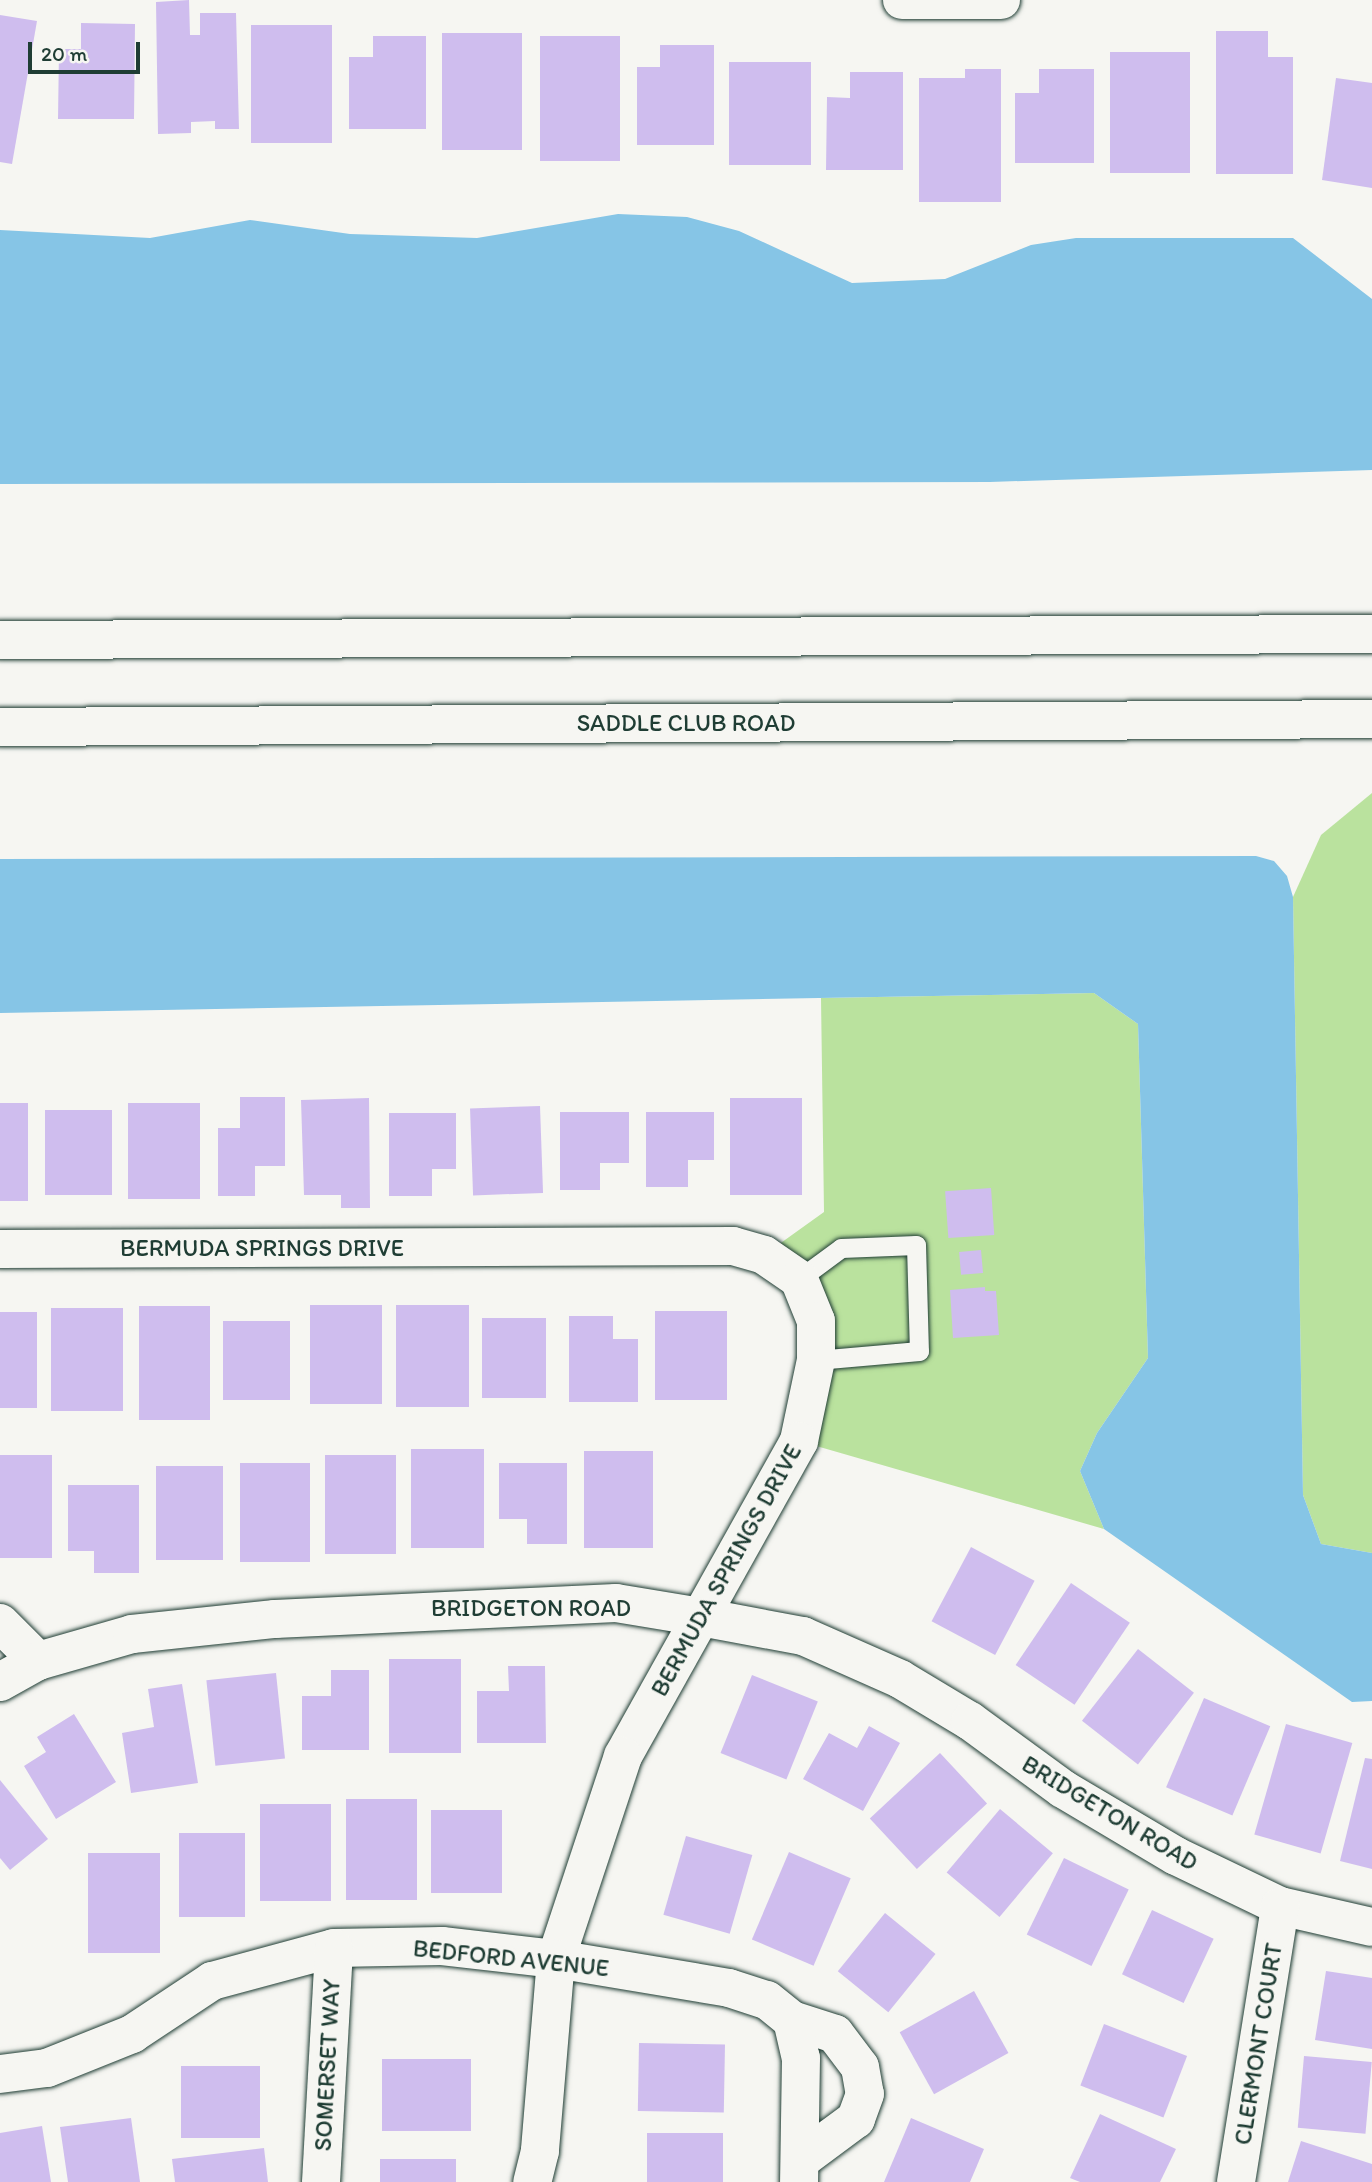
<!DOCTYPE html>
<style>
body{margin:0}
#map{position:relative;width:1372px;height:2182px;overflow:hidden;background:#f6f6f2;font-family:Itim,sans-serif}
div>[style]{position:absolute}
.green>*{inset:0;background:#bae29e}
.water>*{inset:0;background:#86c5e6}
.building>*{inset:0;background:#cfbdee;transform-origin:0 0}
.roads{filter:drop-shadow(0 0 2px #1f3d34) drop-shadow(0 0 2px #1f3d34)}
.lane>*{height:19px;margin:-9.5px;padding:0 9.5px;transform-origin:9.5px;border-radius:9.5px;background:#f6f6f2}
.street>*{height:38px;margin:-19px;padding:0 19px;transform-origin:19px;border-radius:19px;background:#f6f6f2}
.secondary>*{height:38px;margin:-19px;padding:0 19px;transform-origin:19px;border-radius:19px;background:#f6f6f2}
span{translate:-50% -50%;white-space:nowrap;text-align:center;line-height:1.15;-webkit-text-stroke:6px #f6f6f2;paint-order:stroke}
.street-label{font-size:24px;color:#1f3d34}
.scale{position:absolute;left:28px;top:42px;width:112px;height:32px;box-sizing:border-box;border:4px solid #1f3d34;border-top:0;padding-left:9px;font-size:21px;line-height:24px;white-space:nowrap;color:#1f3d34;-webkit-text-stroke:5px #f6f6f2;paint-order:stroke}
</style>
<div id="map">
<div class="green">
<i style="clip-path:polygon(1372px 793px,1372px 1553px,1321px 1544px,1303px 1495px,1293px 897px,1321px 835px)"></i>
<i style="clip-path:polygon(1094px 993px,1138px 1024px,1148px 1358px,1097px 1433px,1080px 1471px,1104px 1529px,799px 1441px,816px 1321px,764px 1255px,824px 1212px,821px 998px)"></i>
</div>
<div class="water">
<i style="clip-path:polygon(618px 214px,687px 217px,739px 231px,852px 283px,945px 279px,1031px 245px,1076px 238px,1293px 238px,1372px 299px,1372px 470px,990px 482px,0 484px,0 230px,150px 238px,250px 220px,350px 234px,477px 238px)"></i>
<i style="clip-path:polygon(1256px 856px,1274px 861px,1287px 876px,1293px 897px,1303px 1495px,1321px 1544px,1372px 1553px,1372px 1701px,1352px 1702px,1104px 1529px,1080px 1471px,1097px 1433px,1148px 1358px,1138px 1024px,1094px 993px,0 1013px,0 859px)"></i>
</div>
<div class="building">
<i style="clip-path:polygon(189px 0,190px 35px,200px 35px,200px 13px,236px 13px,239px 129px,215px 129px,215px 121px,191px 122px,191px 133px,158px 134px,156px 2px)"></i>
<i style="clip-path:polygon(0 15px,37px 21px,12px 164px,0 162px)"></i>
<i style="clip-path:polygon(81px 23px,135px 24px,134px 119px,58px 119px,59px 49px,81px 49px)"></i>
<i style="left:251px;top:25px;width:81px;height:118px"></i>
<i style="clip-path:polygon(1216px 31px,1268px 31px,1268px 57px,1293px 57px,1293px 174px,1216px 174px)"></i>
<i style="left:442px;top:33px;width:80px;height:117px"></i>
<i style="clip-path:polygon(373px 36px,426px 36px,426px 129px,349px 129px,349px 57px,373px 57px)"></i>
<i style="left:540px;top:36px;width:80px;height:125px"></i>
<i style="clip-path:polygon(660px 45px,714px 45px,714px 145px,637px 145px,637px 67px,660px 67px)"></i>
<i style="left:1110px;top:52px;width:80px;height:121px"></i>
<i style="left:729px;top:62px;width:82px;height:103px"></i>
<i style="clip-path:polygon(965px 69px,1001px 69px,1001px 202px,919px 202px,919px 78px,965px 78px)"></i>
<i style="clip-path:polygon(1039px 69px,1094px 69px,1094px 163px,1015px 163px,1015px 93px,1039px 93px)"></i>
<i style="clip-path:polygon(850px 72px,903px 72px,903px 170px,826px 170px,827px 97px,850px 98px)"></i>
<i style="clip-path:polygon(1336px 78px,1372px 83px,1372px 188px,1322px 180px)"></i>
<i style="clip-path:polygon(240px 1097px,285px 1097px,285px 1166px,255px 1166px,255px 1196px,218px 1196px,218px 1128px,240px 1128px)"></i>
<i style="clip-path:polygon(369px 1098px,370px 1208px,341px 1208px,341px 1195px,304px 1195px,301px 1100px)"></i>
<i style="left:730px;top:1098px;width:72px;height:97px"></i>
<i style="left:0;top:1103px;width:28px;height:98px"></i>
<i style="left:128px;top:1103px;width:72px;height:96px"></i>
<i style="left:540px;top:1106px;width:87px;height:70px;rotate:88deg"></i>
<i style="left:45px;top:1110px;width:67px;height:85px"></i>
<i style="clip-path:polygon(560px 1112px,629px 1112px,629px 1163px,600px 1163px,600px 1190px,560px 1190px)"></i>
<i style="clip-path:polygon(646px 1112px,714px 1112px,714px 1160px,688px 1160px,688px 1187px,646px 1187px)"></i>
<i style="clip-path:polygon(389px 1113px,456px 1113px,456px 1169px,432px 1169px,432px 1196px,389px 1196px)"></i>
<i style="left:991px;top:1188px;width:47px;height:46px;rotate:86deg"></i>
<i style="left:981px;top:1250px;width:23px;height:22px;rotate:85deg"></i>
<i style="clip-path:polygon(985px 1287px,985px 1291px,996px 1291px,999px 1335px,953px 1338px,950px 1290px)"></i>
<i style="left:310px;top:1305px;width:72px;height:99px"></i>
<i style="left:396px;top:1305px;width:73px;height:102px"></i>
<i style="left:139px;top:1306px;width:71px;height:114px"></i>
<i style="left:51px;top:1308px;width:72px;height:103px"></i>
<i style="left:655px;top:1311px;width:72px;height:89px"></i>
<i style="left:0;top:1312px;width:37px;height:96px"></i>
<i style="clip-path:polygon(569px 1316px,613px 1316px,613px 1339px,638px 1339px,638px 1402px,569px 1402px)"></i>
<i style="left:482px;top:1318px;width:64px;height:80px"></i>
<i style="left:223px;top:1321px;width:67px;height:79px"></i>
<i style="left:411px;top:1449px;width:73px;height:99px"></i>
<i style="left:584px;top:1451px;width:69px;height:97px"></i>
<i style="left:0;top:1455px;width:52px;height:103px"></i>
<i style="left:325px;top:1455px;width:71px;height:99px"></i>
<i style="left:240px;top:1463px;width:70px;height:99px"></i>
<i style="clip-path:polygon(499px 1463px,567px 1463px,567px 1544px,527px 1544px,527px 1519px,499px 1519px)"></i>
<i style="left:156px;top:1466px;width:67px;height:94px"></i>
<i style="clip-path:polygon(68px 1485px,139px 1485px,139px 1573px,94px 1573px,94px 1551px,68px 1551px)"></i>
<i style="left:971px;top:1547px;width:72px;height:84px;rotate:28deg"></i>
<i style="left:1071px;top:1583px;width:71px;height:99px;rotate:34deg"></i>
<i style="left:1138px;top:1649px;width:71px;height:91px;rotate:38deg"></i>
<i style="left:389px;top:1659px;width:72px;height:94px"></i>
<i style="clip-path:polygon(508px 1666px,545px 1666px,546px 1743px,477px 1743px,477px 1691px,509px 1691px)"></i>
<i style="clip-path:polygon(331px 1670px,369px 1670px,369px 1750px,302px 1750px,302px 1696px,331px 1696px)"></i>
<i style="left:276px;top:1673px;width:86px;height:70px;rotate:84deg"></i>
<i style="left:752px;top:1675px;width:71px;height:84px;rotate:22deg"></i>
<i style="clip-path:polygon(182px 1684px,198px 1783px,131px 1793px,122px 1733px,154px 1727px,148px 1689px)"></i>
<i style="left:1204px;top:1698px;width:72px;height:97px;rotate:23deg"></i>
<i style="clip-path:polygon(74px 1714px,116px 1782px,56px 1819px,24px 1766px,46px 1752px,37px 1737px)"></i>
<i style="left:1286px;top:1724px;width:69px;height:115px;rotate:16deg"></i>
<i style="clip-path:polygon(869px 1726px,900px 1743px,863px 1811px,803px 1779px,829px 1733px,857px 1748px)"></i>
<i style="left:940px;top:1753px;width:69px;height:96px;rotate:47deg"></i>
<i style="clip-path:polygon(1365px 1758px,1372px 1759px,1372px 1869px,1340px 1861px)"></i>
<i style="clip-path:polygon(0 1780px,48px 1839px,10px 1870px,0 1858px)"></i>
<i style="left:346px;top:1799px;width:71px;height:101px"></i>
<i style="left:260px;top:1804px;width:71px;height:97px"></i>
<i style="left:1000px;top:1809px;width:69px;height:83px;rotate:40deg"></i>
<i style="left:431px;top:1810px;width:71px;height:83px"></i>
<i style="left:179px;top:1833px;width:66px;height:84px"></i>
<i style="left:686px;top:1836px;width:69px;height:82px;rotate:16deg"></i>
<i style="left:789px;top:1852px;width:67px;height:95px;rotate:23deg"></i>
<i style="left:88px;top:1853px;width:72px;height:100px"></i>
<i style="left:1064px;top:1858px;width:72px;height:85px;rotate:26deg"></i>
<i style="left:1152px;top:1910px;width:68px;height:71px;rotate:25deg"></i>
<i style="left:885px;top:1913px;width:65px;height:75px;rotate:39deg"></i>
<i style="clip-path:polygon(1326px 1971px,1372px 1978px,1372px 2049px,1315px 2040px)"></i>
<i style="left:974px;top:1991px;width:71px;height:85px;rotate:61deg"></i>
<i style="left:1104px;top:2024px;width:89px;height:66px;rotate:21deg"></i>
<i style="left:639px;top:2043px;width:86px;height:68px;rotate:1deg"></i>
<i style="left:1304px;top:2056px;width:68px;height:72px;rotate:5deg"></i>
<i style="left:382px;top:2059px;width:89px;height:72px"></i>
<i style="left:181px;top:2066px;width:79px;height:72px"></i>
<i style="clip-path:polygon(1100px 2114px,1176px 2149px,1160px 2182px,1080px 2182px,1070px 2178px)"></i>
<i style="clip-path:polygon(131px 2118px,140px 2182px,68px 2182px,60px 2127px)"></i>
<i style="clip-path:polygon(911px 2118px,984px 2149px,970px 2182px,884px 2182px)"></i>
<i style="clip-path:polygon(42px 2126px,51px 2182px,0 2182px,0 2133px)"></i>
<i style="left:647px;top:2133px;width:76px;height:49px"></i>
<i style="clip-path:polygon(1301px 2141px,1372px 2164px,1372px 2182px,1288px 2182px)"></i>
<i style="clip-path:polygon(264px 2148px,268px 2182px,175px 2182px,172px 2159px)"></i>
<i style="left:380px;top:2159px;width:76px;height:23px"></i>
</div>
<div class="roads">
<div class="lane">
<i style="left:799px;top:1279px;width:52px;rotate:-36.4deg"></i>
<i style="left:841px;top:1248px;width:75px;rotate:-2.3deg"></i>
<i style="left:916px;top:1245px;width:106px;rotate:88.4deg"></i>
<i style="left:919px;top:1351px;width:103px;rotate:175deg"></i>
</div>
<div class="street">
<i style="left:902px;top:0;width:99px"></i>
<i style="left:0;top:1249px;width:733px;rotate:-0.23deg"></i>
<i style="left:733px;top:1246px;width:32px;rotate:16deg"></i>
<i style="left:764px;top:1255px;width:42px;rotate:34.4deg"></i>
<i style="left:799px;top:1279px;width:45px;rotate:68deg"></i>
<i style="left:816px;top:1321px;width:39px;rotate:90deg"></i>
<i style="left:816px;top:1360px;width:83px;rotate:101.9deg"></i>
<i style="left:799px;top:1441px;width:361px;rotate:119.2deg"></i>
<i style="left:623px;top:1756px;width:214px;rotate:108.3deg"></i>
<i style="left:556px;top:1959px;width:193px;rotate:94.8deg"></i>
<i style="left:540px;top:2151px;width:32px;rotate:104deg"></i>
<i style="left:0;top:1623px;width:54px;rotate:45deg"></i>
<i style="left:0;top:1682px;width:43px;rotate:-28.9deg"></i>
<i style="left:38px;top:1661px;width:98px;rotate:-16deg"></i>
<i style="left:132px;top:1634px;width:144px;rotate:-6deg"></i>
<i style="left:275px;top:1619px;width:341px;rotate:-2.7deg"></i>
<i style="left:616px;top:1603px;width:86px;rotate:9.4deg"></i>
<i style="left:701px;top:1617px;width:104px;rotate:10.6deg"></i>
<i style="left:803px;top:1636px;width:106px;rotate:23.9deg"></i>
<i style="left:900px;top:1679px;width:82px;rotate:31deg"></i>
<i style="left:970px;top:1721px;width:115px;rotate:36.2deg"></i>
<i style="left:1063px;top:1789px;width:131px;rotate:30.7deg"></i>
<i style="left:1176px;top:1856px;width:115px;rotate:25.7deg"></i>
<i style="left:1280px;top:1906px;width:94px;rotate:12.9deg"></i>
<i style="left:792px;top:2020px;width:45px;rotate:18deg"></i>
<i style="left:835px;top:2034px;width:41px;rotate:52.9deg"></i>
<i style="left:860px;top:2067px;width:27px;rotate:80deg"></i>
<i style="left:865px;top:2094px;width:27px;rotate:110deg"></i>
<i style="left:856px;top:2119px;width:67px;rotate:143.5deg"></i>
<i style="left:0;top:2074px;width:47px;rotate:-7.3deg"></i>
<i style="left:47px;top:2068px;width:92px;rotate:-21.8deg"></i>
<i style="left:132px;top:2034px;width:96px;rotate:-33.5deg"></i>
<i style="left:212px;top:1981px;width:126px;rotate:-15.1deg"></i>
<i style="left:334px;top:1948px;width:108px;rotate:-1.1deg"></i>
<i style="left:442px;top:1946px;width:115px;rotate:6.5deg"></i>
<i style="left:556px;top:1959px;width:175px;rotate:9.5deg"></i>
<i style="left:729px;top:1988px;width:40px;rotate:18deg"></i>
<i style="left:767px;top:2000px;width:32px;rotate:39deg"></i>
<i style="left:792px;top:2020px;width:39px;rotate:77deg"></i>
<i style="left:801px;top:2058px;width:124px;rotate:90.9deg"></i>
<i style="left:321px;top:2182px;width:234px;rotate:-86.8deg"></i>
<i style="left:1236px;top:2182px;width:279px;rotate:-80.9deg"></i>
</div>
<div class="secondary">
<i style="left:0;top:640px;width:1372px;rotate:-0.25deg"></i>
<i style="left:0;top:727px;width:1372px;rotate:-0.33deg"></i>
</div>
</div>
<div class="street-label">
<span style="left:686px;top:723px">SADDLE CLUB ROAD</span>
<span style="left:262px;top:1248px">BERMUDA SPRINGS DRIVE</span>
<span style="left:726px;top:1570px;rotate:-61deg">BERMUDA SPRINGS DRIVE</span>
<span style="left:531px;top:1608px">BRIDGETON ROAD</span>
<span style="left:1110px;top:1813px;rotate:31deg">BRIDGETON ROAD</span>
<span style="left:511px;top:1958px;rotate:6deg">BEDFORD AVENUE</span>
<span style="left:1258px;top:2044px;rotate:-81deg">CLERMONT COURT</span>
<span style="left:327px;top:2065px;rotate:-87deg">SOMERSET WAY</span>
</div>
<div class="scale">20 m</div>
</div>
